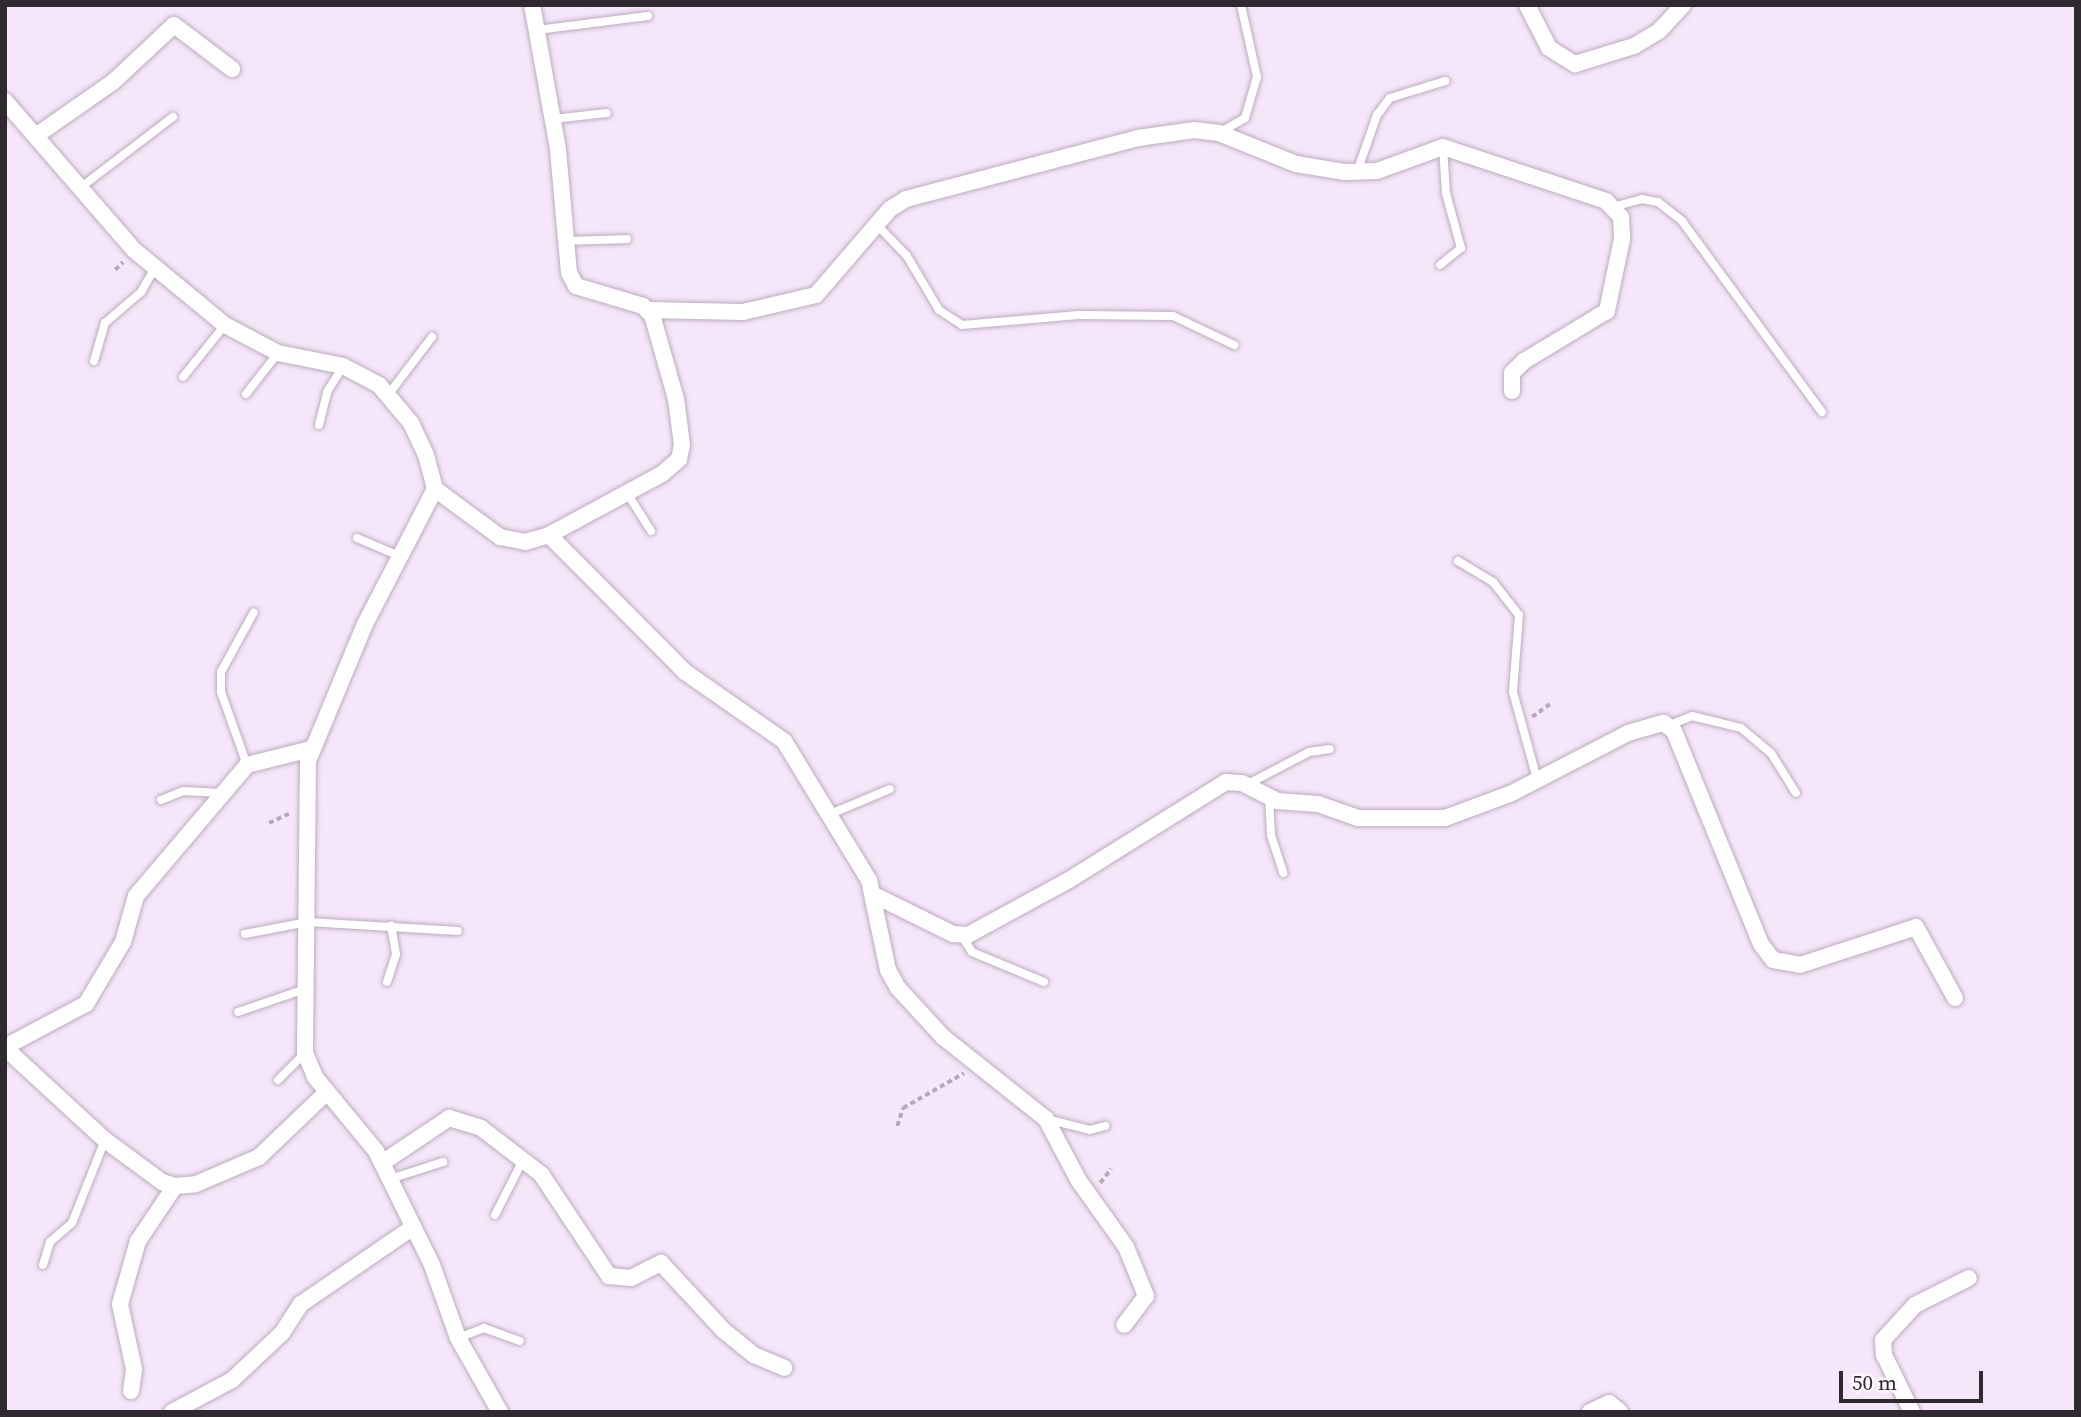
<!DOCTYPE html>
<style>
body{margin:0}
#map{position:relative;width:2081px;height:1417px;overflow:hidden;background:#f6e6f9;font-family:"Source Serif 4",serif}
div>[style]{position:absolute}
.path>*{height:3.5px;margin-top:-1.75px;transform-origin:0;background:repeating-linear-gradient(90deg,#b5a9b8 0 5px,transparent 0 8.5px)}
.roads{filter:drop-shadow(0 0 2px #bcacbe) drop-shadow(0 0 2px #bcacbe)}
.service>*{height:8px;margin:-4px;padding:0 4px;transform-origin:4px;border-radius:4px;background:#fff}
.minor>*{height:16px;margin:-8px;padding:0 8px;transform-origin:8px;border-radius:8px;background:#fff}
span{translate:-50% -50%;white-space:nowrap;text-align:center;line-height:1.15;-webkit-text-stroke:5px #fdf7fe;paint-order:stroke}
.frame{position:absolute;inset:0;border:7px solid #2f2930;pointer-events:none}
.scale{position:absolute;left:1839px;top:1371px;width:144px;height:32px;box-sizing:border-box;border:4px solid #2f2930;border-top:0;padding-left:9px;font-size:21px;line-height:24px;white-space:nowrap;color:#2f2930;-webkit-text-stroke:5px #fdf7fe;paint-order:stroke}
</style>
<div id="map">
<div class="path">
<i style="left:115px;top:270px;width:11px;rotate:-45deg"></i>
<i style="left:1532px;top:717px;width:22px;rotate:-36deg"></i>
<i style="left:269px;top:823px;width:23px;rotate:-25deg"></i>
<i style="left:897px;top:1126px;width:19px;rotate:-72deg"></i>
<i style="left:903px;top:1108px;width:70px;rotate:-29.8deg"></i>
<i style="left:1100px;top:1183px;width:18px;rotate:-52deg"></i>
</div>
<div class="roads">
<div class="service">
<i style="left:537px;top:30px;width:112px;rotate:-7.2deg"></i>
<i style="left:553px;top:119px;width:54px;rotate:-6.3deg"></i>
<i style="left:1219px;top:133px;width:30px;rotate:-30deg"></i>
<i style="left:1245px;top:118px;width:43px;rotate:-73.7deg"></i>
<i style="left:1257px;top:77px;width:74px;rotate:-102.5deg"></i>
<i style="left:1357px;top:172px;width:60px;rotate:-70.7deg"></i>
<i style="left:1377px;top:115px;width:21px;rotate:-53deg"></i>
<i style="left:1390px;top:98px;width:58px;rotate:-17.2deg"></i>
<i style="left:80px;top:188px;width:117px;rotate:-37.4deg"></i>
<i style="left:1616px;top:206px;width:27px;rotate:-15deg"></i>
<i style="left:1642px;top:199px;width:16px;rotate:11deg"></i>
<i style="left:1658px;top:202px;width:31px;rotate:38deg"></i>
<i style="left:1682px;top:221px;width:237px;rotate:53.8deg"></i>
<i style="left:877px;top:225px;width:43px;rotate:45.9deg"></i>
<i style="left:907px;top:256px;width:63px;rotate:59.3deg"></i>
<i style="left:939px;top:310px;width:27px;rotate:33deg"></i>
<i style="left:962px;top:325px;width:117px;rotate:-4.9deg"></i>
<i style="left:1079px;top:315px;width:94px;rotate:0.6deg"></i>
<i style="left:1173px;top:316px;width:68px;rotate:25.4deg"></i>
<i style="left:565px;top:241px;width:62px;rotate:-1.8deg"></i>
<i style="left:1440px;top:265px;width:27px;rotate:-39deg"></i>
<i style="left:1461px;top:248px;width:57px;rotate:-105.3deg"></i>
<i style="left:1446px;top:193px;width:46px;rotate:-93.7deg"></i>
<i style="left:94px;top:361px;width:40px;rotate:-74deg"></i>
<i style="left:105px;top:323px;width:48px;rotate:-40.7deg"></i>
<i style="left:141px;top:292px;width:30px;rotate:-60deg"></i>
<i style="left:183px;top:377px;width:67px;rotate:-51.1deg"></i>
<i style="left:246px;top:394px;width:52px;rotate:-52deg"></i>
<i style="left:388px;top:395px;width:73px;rotate:-52.8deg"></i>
<i style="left:319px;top:425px;width:34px;rotate:-76deg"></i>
<i style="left:327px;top:392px;width:31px;rotate:-58deg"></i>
<i style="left:627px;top:493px;width:45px;rotate:57.7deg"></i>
<i style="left:357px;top:538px;width:46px;rotate:23.2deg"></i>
<i style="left:1458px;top:561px;width:41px;rotate:31deg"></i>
<i style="left:1493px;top:582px;width:42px;rotate:51.8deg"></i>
<i style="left:1519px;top:615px;width:77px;rotate:94.5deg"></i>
<i style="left:1513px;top:692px;width:90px;rotate:74.6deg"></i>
<i style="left:1670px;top:725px;width:24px;rotate:-22deg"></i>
<i style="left:1692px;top:716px;width:50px;rotate:13.8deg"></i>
<i style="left:1741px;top:728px;width:39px;rotate:40deg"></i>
<i style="left:1771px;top:753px;width:47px;rotate:58deg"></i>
<i style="left:247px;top:765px;width:77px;rotate:-109.6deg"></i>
<i style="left:221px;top:692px;width:20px;rotate:-90deg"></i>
<i style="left:221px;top:672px;width:68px;rotate:-61.2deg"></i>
<i style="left:1246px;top:785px;width:71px;rotate:-27.6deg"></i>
<i style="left:1309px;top:752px;width:21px;rotate:-8deg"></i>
<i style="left:1269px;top:796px;width:39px;rotate:87deg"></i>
<i style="left:1271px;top:835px;width:40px;rotate:72deg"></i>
<i style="left:161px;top:800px;width:24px;rotate:-22deg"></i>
<i style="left:183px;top:791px;width:38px;rotate:3deg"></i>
<i style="left:828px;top:815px;width:67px;rotate:-22.8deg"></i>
<i style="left:245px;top:934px;width:64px;rotate:-10.8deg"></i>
<i style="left:308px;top:922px;width:150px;rotate:3.4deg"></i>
<i style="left:961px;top:935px;width:20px;rotate:57deg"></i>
<i style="left:972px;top:952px;width:78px;rotate:22.6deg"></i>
<i style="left:387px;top:982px;width:29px;rotate:-72deg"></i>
<i style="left:396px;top:954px;width:29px;rotate:-100deg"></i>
<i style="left:238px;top:1012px;width:71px;rotate:-18.9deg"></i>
<i style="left:278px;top:1080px;width:38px;rotate:-45deg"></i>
<i style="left:1046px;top:1119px;width:45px;rotate:14deg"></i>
<i style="left:1090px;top:1130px;width:16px;rotate:-15deg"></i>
<i style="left:390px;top:1179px;width:56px;rotate:-17.8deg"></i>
<i style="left:495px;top:1215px;width:62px;rotate:-63deg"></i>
<i style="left:43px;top:1265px;width:24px;rotate:-73deg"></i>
<i style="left:50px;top:1242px;width:29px;rotate:-41deg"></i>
<i style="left:72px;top:1223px;width:89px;rotate:-68.3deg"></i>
<i style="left:458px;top:1338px;width:28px;rotate:-21deg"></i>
<i style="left:484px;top:1328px;width:38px;rotate:20deg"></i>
</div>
<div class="minor">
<i style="left:1527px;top:5px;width:48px;rotate:62.9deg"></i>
<i style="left:1549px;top:48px;width:31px;rotate:32deg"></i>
<i style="left:1575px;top:64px;width:62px;rotate:-17deg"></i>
<i style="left:1634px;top:46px;width:29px;rotate:-31deg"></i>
<i style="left:1659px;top:31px;width:35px;rotate:-47deg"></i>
<i style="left:5px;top:101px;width:197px;rotate:49.1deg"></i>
<i style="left:134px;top:250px;width:118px;rotate:39.5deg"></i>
<i style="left:225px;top:325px;width:60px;rotate:27.8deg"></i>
<i style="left:278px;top:353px;width:66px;rotate:11.3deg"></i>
<i style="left:343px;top:366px;width:41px;rotate:27.8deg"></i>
<i style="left:379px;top:385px;width:50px;rotate:49.9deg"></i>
<i style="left:411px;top:423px;width:35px;rotate:65deg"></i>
<i style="left:426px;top:455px;width:35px;rotate:75deg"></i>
<i style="left:435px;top:489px;width:152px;rotate:117.4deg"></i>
<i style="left:365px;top:624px;width:148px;rotate:112.6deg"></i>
<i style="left:308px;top:761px;width:292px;rotate:90.6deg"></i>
<i style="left:305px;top:1053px;width:26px;rotate:67deg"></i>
<i style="left:315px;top:1077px;width:96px;rotate:50.5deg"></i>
<i style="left:376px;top:1151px;width:127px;rotate:63.8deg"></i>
<i style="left:432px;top:1265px;width:77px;rotate:70.4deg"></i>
<i style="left:458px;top:1338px;width:85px;rotate:60.4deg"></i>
<i style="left:37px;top:135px;width:93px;rotate:-34.9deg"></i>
<i style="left:113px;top:82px;width:83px;rotate:-43.1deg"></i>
<i style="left:174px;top:25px;width:73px;rotate:37.2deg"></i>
<i style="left:648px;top:310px;width:95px;rotate:1.2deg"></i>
<i style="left:743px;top:312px;width:75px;rotate:-13.1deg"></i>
<i style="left:816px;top:295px;width:113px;rotate:-49.3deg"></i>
<i style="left:890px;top:209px;width:19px;rotate:-32deg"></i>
<i style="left:906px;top:199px;width:240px;rotate:-14.7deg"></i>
<i style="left:1138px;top:138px;width:57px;rotate:-8.1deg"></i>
<i style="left:1194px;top:130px;width:25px;rotate:7deg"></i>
<i style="left:1219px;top:133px;width:83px;rotate:21.9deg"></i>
<i style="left:1296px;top:164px;width:50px;rotate:9.3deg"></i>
<i style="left:1345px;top:172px;width:32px;rotate:-2deg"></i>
<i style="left:1377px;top:171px;width:70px;rotate:-20deg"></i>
<i style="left:1443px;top:147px;width:172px;rotate:18.3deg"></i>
<i style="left:1606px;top:201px;width:22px;rotate:47deg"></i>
<i style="left:1621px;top:217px;width:22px;rotate:87deg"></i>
<i style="left:1622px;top:239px;width:74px;rotate:101.8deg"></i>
<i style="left:1607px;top:311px;width:97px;rotate:148.9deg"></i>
<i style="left:1524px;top:361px;width:17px;rotate:135deg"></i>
<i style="left:1512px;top:373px;width:18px;rotate:90deg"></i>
<i style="left:435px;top:489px;width:81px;rotate:36.4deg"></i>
<i style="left:500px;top:537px;width:25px;rotate:11deg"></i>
<i style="left:525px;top:542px;width:25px;rotate:-16deg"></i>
<i style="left:549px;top:535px;width:128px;rotate:-28.4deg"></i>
<i style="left:662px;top:474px;width:23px;rotate:-41deg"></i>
<i style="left:679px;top:459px;width:14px;rotate:-78deg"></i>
<i style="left:682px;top:445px;width:46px;rotate:-97.4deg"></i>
<i style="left:676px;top:399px;width:87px;rotate:-105.9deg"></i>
<i style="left:652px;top:315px;width:13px;rotate:-135deg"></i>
<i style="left:643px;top:306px;width:70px;rotate:-163.4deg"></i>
<i style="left:576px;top:286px;width:15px;rotate:-118deg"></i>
<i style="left:569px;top:273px;width:124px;rotate:-95.1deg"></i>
<i style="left:558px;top:149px;width:146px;rotate:-100.2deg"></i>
<i style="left:549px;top:535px;width:193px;rotate:45.2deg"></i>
<i style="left:685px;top:672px;width:121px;rotate:34.9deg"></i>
<i style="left:784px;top:741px;width:163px;rotate:58.6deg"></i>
<i style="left:869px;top:880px;width:92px;rotate:78.1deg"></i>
<i style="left:888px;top:970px;width:21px;rotate:61deg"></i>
<i style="left:898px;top:988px;width:67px;rotate:47.4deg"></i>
<i style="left:943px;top:1037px;width:132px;rotate:38.5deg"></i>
<i style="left:1046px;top:1119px;width:70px;rotate:62deg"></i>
<i style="left:1079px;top:1181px;width:81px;rotate:54.5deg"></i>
<i style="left:1126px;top:1247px;width:53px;rotate:67.8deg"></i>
<i style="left:1146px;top:1296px;width:36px;rotate:127deg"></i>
<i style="left:874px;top:895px;width:88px;rotate:26.3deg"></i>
<i style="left:953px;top:934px;width:15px;rotate:4deg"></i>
<i style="left:968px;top:935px;width:115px;rotate:-28.6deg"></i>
<i style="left:1069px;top:880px;width:185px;rotate:-32deg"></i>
<i style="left:1226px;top:782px;width:16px;rotate:4deg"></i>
<i style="left:1242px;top:783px;width:39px;rotate:27deg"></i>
<i style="left:1277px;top:801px;width:41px;rotate:4.2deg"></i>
<i style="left:1318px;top:804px;width:42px;rotate:19.3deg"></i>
<i style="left:1358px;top:818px;width:87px"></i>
<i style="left:1445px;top:818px;width:69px;rotate:-20.3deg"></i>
<i style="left:1510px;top:794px;width:133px;rotate:-27.3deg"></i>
<i style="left:1628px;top:733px;width:37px;rotate:-16deg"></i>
<i style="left:1664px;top:723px;width:13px;rotate:39deg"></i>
<i style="left:1674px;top:731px;width:230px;rotate:67.8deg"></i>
<i style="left:1761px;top:944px;width:20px;rotate:53deg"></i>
<i style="left:1773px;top:960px;width:27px;rotate:10deg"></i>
<i style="left:1800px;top:965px;width:122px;rotate:-18.1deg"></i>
<i style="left:1916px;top:927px;width:81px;rotate:61.2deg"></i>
<i style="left:5px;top:1047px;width:92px;rotate:-28deg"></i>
<i style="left:86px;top:1004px;width:72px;rotate:-59.2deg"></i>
<i style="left:123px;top:942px;width:48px;rotate:-74.2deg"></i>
<i style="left:136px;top:896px;width:172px;rotate:-49.7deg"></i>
<i style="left:247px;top:765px;width:66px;rotate:-14deg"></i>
<i style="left:5px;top:1048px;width:136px;rotate:42.6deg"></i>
<i style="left:105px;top:1140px;width:71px;rotate:36.4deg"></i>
<i style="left:162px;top:1182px;width:14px;rotate:17deg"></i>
<i style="left:175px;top:1186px;width:21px;rotate:-5deg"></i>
<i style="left:196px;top:1184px;width:69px;rotate:-23.2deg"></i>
<i style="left:259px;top:1157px;width:94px;rotate:-43.7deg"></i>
<i style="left:382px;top:1163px;width:81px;rotate:-33.9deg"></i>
<i style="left:449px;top:1118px;width:34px;rotate:17deg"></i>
<i style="left:481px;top:1128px;width:76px;rotate:37.5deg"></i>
<i style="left:541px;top:1174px;width:123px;rotate:56.3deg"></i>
<i style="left:609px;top:1276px;width:22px;rotate:5deg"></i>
<i style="left:631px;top:1278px;width:34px;rotate:-27deg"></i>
<i style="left:661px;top:1263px;width:91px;rotate:47.2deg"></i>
<i style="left:723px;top:1330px;width:40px;rotate:39deg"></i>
<i style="left:754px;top:1355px;width:33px;rotate:23deg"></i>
<i style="left:131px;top:1391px;width:22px;rotate:-82deg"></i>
<i style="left:134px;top:1369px;width:66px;rotate:-102.2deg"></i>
<i style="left:120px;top:1304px;width:66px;rotate:-74.1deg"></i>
<i style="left:138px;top:1241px;width:66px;rotate:-56.1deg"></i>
<i style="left:172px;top:1412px;width:68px;rotate:-28.1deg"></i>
<i style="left:232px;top:1380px;width:69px;rotate:-43.2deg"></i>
<i style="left:282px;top:1333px;width:35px;rotate:-57deg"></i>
<i style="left:301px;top:1304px;width:135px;rotate:-34.4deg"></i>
<i style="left:1590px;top:1412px;width:21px;rotate:-25deg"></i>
<i style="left:1609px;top:1403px;width:14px;rotate:39deg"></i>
<i style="left:1912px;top:1412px;width:64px;rotate:-116.2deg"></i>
<i style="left:1884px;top:1355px;width:15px;rotate:-94deg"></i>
<i style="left:1883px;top:1340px;width:47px;rotate:-47.6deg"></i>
<i style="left:1915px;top:1305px;width:60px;rotate:-26.6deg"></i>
</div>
</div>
<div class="frame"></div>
<div class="scale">50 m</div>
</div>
